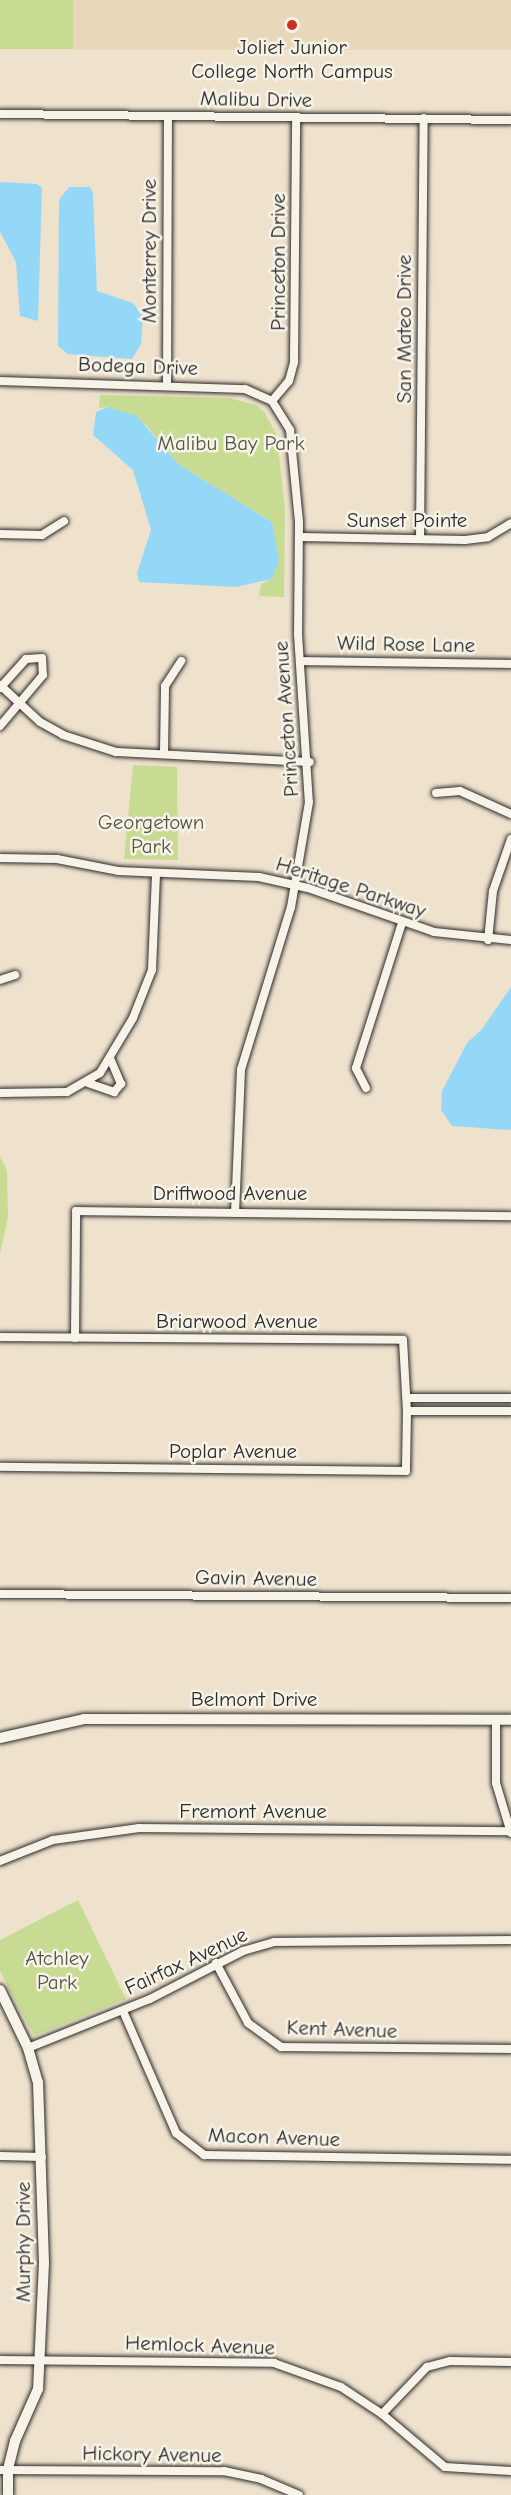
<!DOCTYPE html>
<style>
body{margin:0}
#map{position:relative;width:511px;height:2495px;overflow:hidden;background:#efe2cd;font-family:"Comic Neue",sans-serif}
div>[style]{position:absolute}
.built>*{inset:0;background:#e9d7ba;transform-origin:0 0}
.green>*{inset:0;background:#c7dc92;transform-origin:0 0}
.water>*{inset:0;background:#95d7f7}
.roads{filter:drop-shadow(0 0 2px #2b2b2b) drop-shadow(0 0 2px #2b2b2b)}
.minor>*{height:8px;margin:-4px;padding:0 4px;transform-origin:4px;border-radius:4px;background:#f7f3e8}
.tertiary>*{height:10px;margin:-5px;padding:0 5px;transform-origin:5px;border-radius:5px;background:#f7f3e8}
.dots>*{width:16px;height:16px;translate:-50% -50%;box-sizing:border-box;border:3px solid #f7f3e8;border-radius:50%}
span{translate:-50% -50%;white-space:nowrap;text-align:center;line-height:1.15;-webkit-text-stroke:5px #f7f3e8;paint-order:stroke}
.poi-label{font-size:21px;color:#2b2b2b}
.street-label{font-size:21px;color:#2b2b2b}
.park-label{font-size:21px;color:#525745}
</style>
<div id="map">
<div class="built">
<i style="left:73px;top:0;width:438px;height:50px"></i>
</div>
<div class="green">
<i style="left:0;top:0;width:73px;height:49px"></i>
<i style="clip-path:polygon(100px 395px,229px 398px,256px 405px,265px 413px,277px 436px,285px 510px,284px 597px,259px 596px,261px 584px,272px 579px,272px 522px,178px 464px,146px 425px,108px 407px,99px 408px)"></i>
<i style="clip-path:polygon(133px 765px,177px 767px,178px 860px,124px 859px)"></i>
<i style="clip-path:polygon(0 1156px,7px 1171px,8px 1217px,0 1254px)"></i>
<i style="clip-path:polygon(78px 1900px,126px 1999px,34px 2036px,0 1971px,0 1940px)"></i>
</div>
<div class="water">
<i style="clip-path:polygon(0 182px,37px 184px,42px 188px,38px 321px,20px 316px,16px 262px,0 232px)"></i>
<i style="clip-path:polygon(69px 187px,90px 187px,93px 193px,97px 291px,133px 303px,143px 317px,141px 344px,132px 359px,68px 354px,58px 346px,59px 200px)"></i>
<i style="clip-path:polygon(108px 407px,137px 416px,178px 464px,272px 522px,279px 560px,272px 579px,236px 587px,139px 582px,137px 573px,151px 530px,133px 470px,93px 435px,96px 412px)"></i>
<i style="clip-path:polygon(511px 987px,511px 1130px,452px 1126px,441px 1110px,442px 1091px,467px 1043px,482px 1029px)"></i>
</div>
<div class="roads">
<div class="minor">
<i style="left:0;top:114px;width:511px;rotate:0.67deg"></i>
<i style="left:0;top:381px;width:245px;rotate:1.9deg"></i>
<i style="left:245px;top:389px;width:30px;rotate:24deg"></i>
<i style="left:272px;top:401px;width:34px;rotate:58deg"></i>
<i style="left:290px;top:430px;width:92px;rotate:84.4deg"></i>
<i style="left:299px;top:522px;width:112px;rotate:90.5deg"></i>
<i style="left:298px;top:634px;width:168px;rotate:86.3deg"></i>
<i style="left:309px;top:802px;width:107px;rotate:99.7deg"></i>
<i style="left:291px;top:907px;width:170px;rotate:107.1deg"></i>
<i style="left:241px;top:1070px;width:141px;rotate:92.4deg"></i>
<i style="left:167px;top:386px;width:270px;rotate:-89.8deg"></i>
<i style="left:272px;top:401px;width:26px;rotate:-50deg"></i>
<i style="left:289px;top:381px;width:20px;rotate:-75deg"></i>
<i style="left:294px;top:362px;width:245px;rotate:-89.5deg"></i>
<i style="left:0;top:534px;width:42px;rotate:1.4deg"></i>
<i style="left:42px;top:535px;width:26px;rotate:-32deg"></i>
<i style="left:300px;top:537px;width:165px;rotate:1deg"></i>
<i style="left:465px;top:540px;width:23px;rotate:-7deg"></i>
<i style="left:488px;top:537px;width:27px;rotate:-31deg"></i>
<i style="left:420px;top:539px;width:421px;rotate:-89.5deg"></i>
<i style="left:300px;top:661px;width:211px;rotate:0.8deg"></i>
<i style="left:0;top:685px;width:54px;rotate:42.8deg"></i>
<i style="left:40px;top:722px;width:26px;rotate:29deg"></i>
<i style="left:63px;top:735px;width:56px;rotate:17.8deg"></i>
<i style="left:116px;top:752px;width:194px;rotate:3deg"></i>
<i style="left:0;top:688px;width:39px;rotate:-48deg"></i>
<i style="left:26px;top:659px;width:16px;rotate:-4deg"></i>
<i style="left:42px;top:658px;width:17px;rotate:87deg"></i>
<i style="left:43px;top:675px;width:67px;rotate:130.1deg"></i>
<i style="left:164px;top:753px;width:67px;rotate:-89.1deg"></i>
<i style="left:165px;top:686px;width:30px;rotate:-57deg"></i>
<i style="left:436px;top:793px;width:24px;rotate:-5deg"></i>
<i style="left:460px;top:791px;width:56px;rotate:24.3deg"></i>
<i style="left:0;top:858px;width:57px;rotate:1deg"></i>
<i style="left:57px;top:859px;width:62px;rotate:11.1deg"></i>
<i style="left:118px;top:871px;width:141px;rotate:2.4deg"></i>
<i style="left:259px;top:877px;width:50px;rotate:12.7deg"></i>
<i style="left:308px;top:888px;width:133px;rotate:19.2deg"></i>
<i style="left:434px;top:932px;width:77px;rotate:5.9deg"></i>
<i style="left:488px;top:940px;width:49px;rotate:-84.2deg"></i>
<i style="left:493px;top:891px;width:55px;rotate:-70.9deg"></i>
<i style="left:0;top:980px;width:16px;rotate:-18deg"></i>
<i style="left:88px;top:1083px;width:28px;rotate:19deg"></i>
<i style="left:114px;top:1092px;width:11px;rotate:-49deg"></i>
<i style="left:121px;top:1084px;width:28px;rotate:-113deg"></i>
<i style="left:366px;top:1088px;width:22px;rotate:-117deg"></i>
<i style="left:356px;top:1068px;width:152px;rotate:-72.4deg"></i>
<i style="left:0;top:1093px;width:67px;rotate:-0.9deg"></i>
<i style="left:67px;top:1092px;width:38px;rotate:-30deg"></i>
<i style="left:100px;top:1073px;width:64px;rotate:-59deg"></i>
<i style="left:133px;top:1018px;width:52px;rotate:-68.4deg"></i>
<i style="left:152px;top:970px;width:97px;rotate:-87.6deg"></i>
<i style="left:0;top:1337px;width:403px;rotate:0.4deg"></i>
<i style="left:403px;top:1340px;width:71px;rotate:86.8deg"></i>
<i style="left:407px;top:1411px;width:60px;rotate:91deg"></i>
<i style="left:406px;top:1471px;width:406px;rotate:-179.4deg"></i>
<i style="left:75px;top:1338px;width:127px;rotate:-89.5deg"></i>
<i style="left:76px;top:1211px;width:435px;rotate:0.7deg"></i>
<i style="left:407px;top:1398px;width:104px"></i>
<i style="left:407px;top:1411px;width:104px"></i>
<i style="left:0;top:1594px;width:511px;rotate:0.45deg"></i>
<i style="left:496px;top:1719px;width:64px;rotate:90deg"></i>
<i style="left:496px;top:1783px;width:52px;rotate:73.3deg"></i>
<i style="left:0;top:1861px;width:57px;rotate:-21.6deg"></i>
<i style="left:53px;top:1840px;width:87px;rotate:-7.9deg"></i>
<i style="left:139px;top:1828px;width:371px;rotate:0.5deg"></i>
<i style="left:216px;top:1963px;width:68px;rotate:61.9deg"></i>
<i style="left:248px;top:2023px;width:41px;rotate:36deg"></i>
<i style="left:281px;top:2047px;width:230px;rotate:0.5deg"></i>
<i style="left:123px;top:2011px;width:133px;rotate:66.5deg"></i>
<i style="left:176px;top:2133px;width:36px;rotate:38deg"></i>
<i style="left:204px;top:2155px;width:307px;rotate:0.9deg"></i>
<i style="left:28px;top:2048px;width:131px;rotate:-21.9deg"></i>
<i style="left:150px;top:1999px;width:105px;rotate:-27.3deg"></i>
<i style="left:243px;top:1951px;width:32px;rotate:-16deg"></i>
<i style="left:274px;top:1942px;width:237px;rotate:-0.5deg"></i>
<i style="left:0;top:2156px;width:42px;rotate:1.4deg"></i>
<i style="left:0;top:2360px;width:274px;rotate:0.6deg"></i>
<i style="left:274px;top:2363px;width:71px;rotate:19.7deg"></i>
<i style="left:341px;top:2387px;width:49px;rotate:33.4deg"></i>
<i style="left:382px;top:2414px;width:82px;rotate:40.1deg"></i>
<i style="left:445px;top:2467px;width:66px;rotate:3.5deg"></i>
<i style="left:382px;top:2414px;width:65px;rotate:-46.2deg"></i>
<i style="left:427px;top:2367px;width:24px;rotate:-15deg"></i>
<i style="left:450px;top:2361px;width:61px;rotate:0.9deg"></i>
<i style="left:0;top:2470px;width:224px;rotate:0.3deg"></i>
<i style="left:224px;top:2471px;width:38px;rotate:12deg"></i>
<i style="left:261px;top:2479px;width:41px;rotate:22.8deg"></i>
</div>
<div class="tertiary">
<i style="left:0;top:1738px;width:86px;rotate:-12.7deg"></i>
<i style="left:84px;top:1719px;width:427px;rotate:0.1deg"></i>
<i style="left:0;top:1990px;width:64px;rotate:64.2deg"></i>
<i style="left:28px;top:2048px;width:35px;rotate:74deg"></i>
<i style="left:38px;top:2082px;width:181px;rotate:88.1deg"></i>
<i style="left:44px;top:2263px;width:126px;rotate:92.7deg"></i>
<i style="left:38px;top:2389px;width:57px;rotate:113.9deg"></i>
<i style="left:15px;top:2441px;width:30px;rotate:104deg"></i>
<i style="left:8px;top:2470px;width:25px;rotate:90deg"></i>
</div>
</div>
<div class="dots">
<i style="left:292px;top:25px;background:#c8321e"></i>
</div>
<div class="poi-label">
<span style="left:292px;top:59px">Joliet Junior<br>College North Campus</span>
</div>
<div class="street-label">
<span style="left:256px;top:99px;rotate:1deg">Malibu Drive</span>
<span style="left:149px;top:251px;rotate:-90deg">Monterrey Drive</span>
<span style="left:278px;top:262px;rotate:-90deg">Princeton Drive</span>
<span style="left:404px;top:329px;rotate:-90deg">San Mateo Drive</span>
<span style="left:138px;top:366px;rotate:2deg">Bodega Drive</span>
<span style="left:407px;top:520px">Sunset Pointe</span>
<span style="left:406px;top:644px;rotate:1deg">Wild Rose Lane</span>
<span style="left:286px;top:719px;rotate:-94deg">Princeton Avenue</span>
<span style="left:351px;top:887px;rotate:18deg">Heritage Parkway</span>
<span style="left:230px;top:1193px">Driftwood Avenue</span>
<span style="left:237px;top:1321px">Briarwood Avenue</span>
<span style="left:233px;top:1451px">Poplar Avenue</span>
<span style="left:256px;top:1578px;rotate:1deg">Gavin Avenue</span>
<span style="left:254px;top:1699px">Belmont Drive</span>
<span style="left:253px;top:1811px">Fremont Avenue</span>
<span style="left:186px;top:1961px;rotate:-25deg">Fairfax Avenue</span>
<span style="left:342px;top:2029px;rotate:2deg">Kent Avenue</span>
<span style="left:274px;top:2137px;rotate:2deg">Macon Avenue</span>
<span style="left:23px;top:2242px;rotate:-90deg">Murphy Drive</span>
<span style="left:200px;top:2345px;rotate:2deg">Hemlock Avenue</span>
<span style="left:152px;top:2454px;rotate:1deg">Hickory Avenue</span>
</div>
<div class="park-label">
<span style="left:231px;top:443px">Malibu Bay Park</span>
<span style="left:151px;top:834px">Georgetown<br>Park</span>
<span style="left:57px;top:1970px">Atchley<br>Park</span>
</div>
</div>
